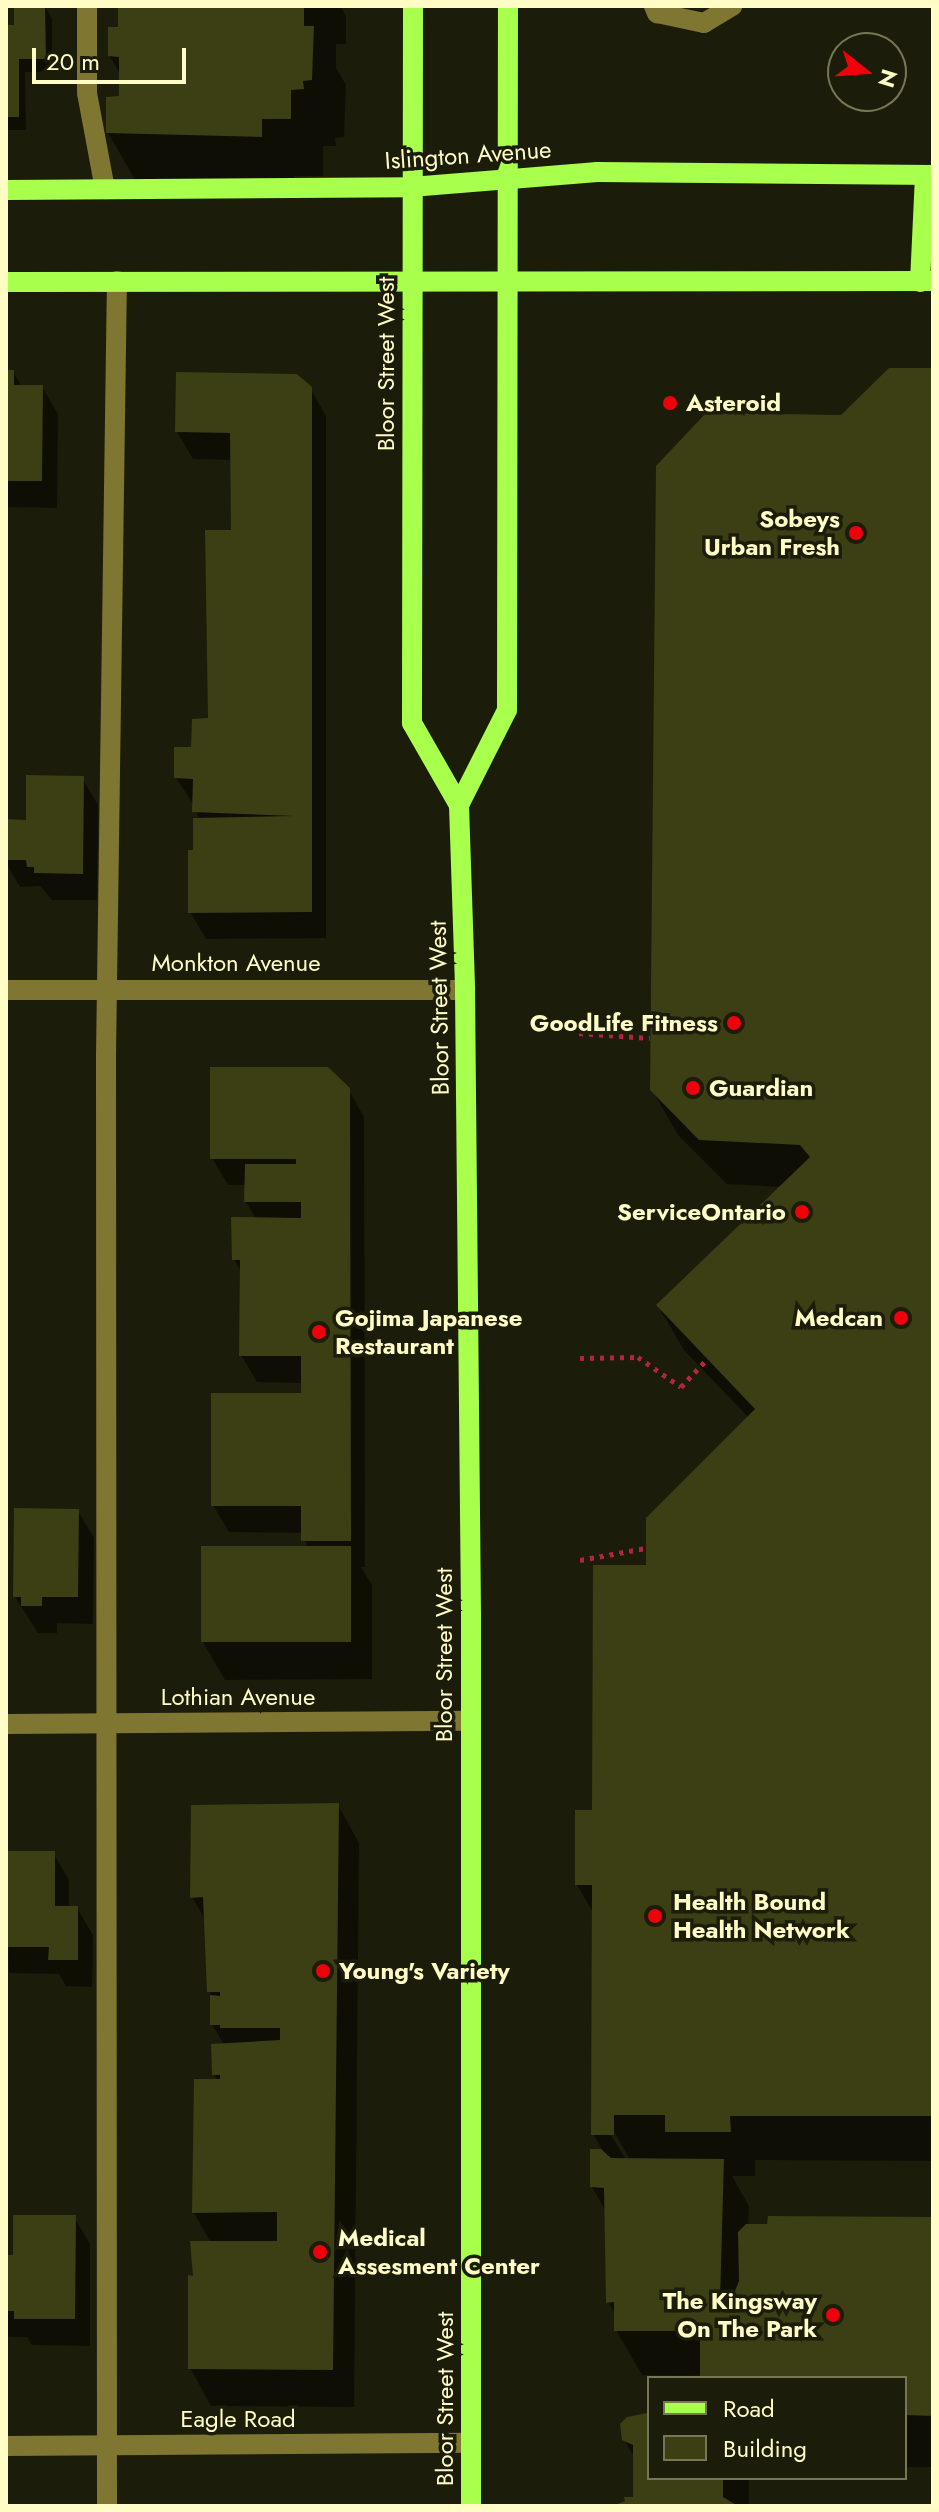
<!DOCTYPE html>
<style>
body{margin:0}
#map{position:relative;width:939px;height:2512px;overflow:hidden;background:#1c1c0a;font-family:Jost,sans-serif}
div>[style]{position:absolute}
.shadow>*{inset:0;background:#0007}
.building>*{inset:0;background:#3c3e14;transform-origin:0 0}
.path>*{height:5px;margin-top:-2.5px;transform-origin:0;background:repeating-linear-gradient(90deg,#b42441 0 4px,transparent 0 10px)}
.minor>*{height:20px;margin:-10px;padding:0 10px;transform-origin:10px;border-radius:10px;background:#7f7631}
.major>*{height:20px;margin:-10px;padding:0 10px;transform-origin:10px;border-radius:10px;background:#a8ff4c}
.dots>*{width:22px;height:22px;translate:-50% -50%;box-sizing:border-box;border:4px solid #1c1c0a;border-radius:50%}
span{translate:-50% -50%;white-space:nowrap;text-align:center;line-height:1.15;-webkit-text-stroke:7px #1c1c0a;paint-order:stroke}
.street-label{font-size:24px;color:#fffdc5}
.poi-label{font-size:24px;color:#fffdc5;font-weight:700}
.left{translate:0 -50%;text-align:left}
.right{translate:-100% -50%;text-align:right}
.frame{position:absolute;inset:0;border:8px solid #fffdc5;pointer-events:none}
.legend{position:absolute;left:647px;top:2376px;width:260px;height:104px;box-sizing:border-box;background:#1c1c0a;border:2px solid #777655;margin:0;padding:10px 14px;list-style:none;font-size:24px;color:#fffdc5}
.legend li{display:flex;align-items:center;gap:16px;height:40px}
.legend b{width:40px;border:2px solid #777655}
.north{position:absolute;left:827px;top:32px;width:80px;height:80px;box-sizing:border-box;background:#1c1c0a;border:2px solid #777655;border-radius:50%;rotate:107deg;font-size:22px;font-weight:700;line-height:32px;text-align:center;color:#fffdc5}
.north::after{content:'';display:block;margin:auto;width:28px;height:36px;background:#f0000a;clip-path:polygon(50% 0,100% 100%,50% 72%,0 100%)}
.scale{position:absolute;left:32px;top:48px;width:154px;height:36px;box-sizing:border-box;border:4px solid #fffdc5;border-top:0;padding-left:10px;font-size:24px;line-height:28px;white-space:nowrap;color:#fffdc5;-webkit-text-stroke:6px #1c1c0a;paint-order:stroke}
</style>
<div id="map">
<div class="shadow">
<i style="clip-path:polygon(16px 6px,45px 6px,52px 19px,52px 72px,25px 72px,26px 130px,6px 130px,6px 27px,17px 27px)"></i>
<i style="clip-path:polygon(120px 6px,341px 6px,346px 17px,346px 44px,336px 44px,336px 68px,346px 85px,344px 137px,335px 138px,336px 146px,323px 146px,323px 176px,294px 176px,294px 194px,141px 190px,108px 133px,121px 98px,121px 76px,110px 56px,120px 29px)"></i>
<i style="clip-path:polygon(evenodd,933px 370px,933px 2161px,755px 2160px,755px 2176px,732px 2176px,749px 2206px,748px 2226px,933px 2219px,933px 2467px,905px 2467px,905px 2378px,642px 2375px,616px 2330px,616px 2315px,608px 2302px,606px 2212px,592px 2187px,603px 2151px,593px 2134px,594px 1914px,577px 1885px,648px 1567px,749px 1418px,684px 1350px,658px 1306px,782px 1187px,727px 1184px,678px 1135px,652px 1090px,842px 416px,933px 370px,615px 2133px,630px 2160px,626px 2160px,611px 2135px,615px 2133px)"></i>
<i style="clip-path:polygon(6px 372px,13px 372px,22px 387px,42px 387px,58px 414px,57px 508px,6px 507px)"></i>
<i style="clip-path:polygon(310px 388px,326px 416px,326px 938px,206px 939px,190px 912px,199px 819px,194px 805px,176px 778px,210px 720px,233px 532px,232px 460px,193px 459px,177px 432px)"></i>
<i style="clip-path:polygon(82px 778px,98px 805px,97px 900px,52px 900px,40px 886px,20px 887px,6px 863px,6px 821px,28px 822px)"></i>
<i style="clip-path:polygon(348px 1089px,364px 1117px,365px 1567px,361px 1567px,372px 1585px,372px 1679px,225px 1680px,203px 1642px,308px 1548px,303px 1533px,229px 1532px,213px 1505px,303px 1395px,303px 1383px,257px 1382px,241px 1355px,242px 1273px,234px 1259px,256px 1219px,246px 1202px,246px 1185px,228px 1185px,212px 1158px)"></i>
<i style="clip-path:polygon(78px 1511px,94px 1538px,93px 1624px,57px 1623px,57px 1633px,38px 1633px,15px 1597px)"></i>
<i style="clip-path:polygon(338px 1805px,359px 1843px,354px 2407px,211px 2406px,190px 2368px,195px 2278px,211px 2243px,194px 2213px,218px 2081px,214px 2074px,224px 2045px,212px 2024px,206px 1921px,192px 1897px)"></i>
<i style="clip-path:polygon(6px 1853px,53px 1853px,69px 1880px,69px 1908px,77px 1908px,93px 1935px,92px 1987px,66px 1986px,59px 1974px,9px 1973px)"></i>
<i style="clip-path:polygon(74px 2217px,90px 2244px,90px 2346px,32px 2345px,27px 2337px,9px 2337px,6px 2332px,6px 2257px,15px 2257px)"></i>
<i style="clip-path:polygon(647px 2415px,649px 2478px,749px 2478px,749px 2506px,617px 2506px,635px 2499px,635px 2459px,624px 2439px)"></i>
</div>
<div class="building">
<i style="clip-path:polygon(14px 6px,45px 6px,46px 59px,19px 59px,19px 117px,6px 117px,6px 25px,14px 25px)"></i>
<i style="clip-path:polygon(118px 6px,304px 6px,304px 26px,314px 26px,312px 80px,303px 81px,304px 89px,291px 90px,291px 119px,262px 119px,262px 137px,106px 133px,106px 97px,119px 96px,119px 57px,108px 56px,108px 27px,118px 27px)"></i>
<i style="clip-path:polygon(889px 368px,933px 368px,933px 2116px,730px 2116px,731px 2132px,665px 2132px,665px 2115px,614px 2115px,614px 2135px,591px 2135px,592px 1885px,575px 1885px,575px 1810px,592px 1810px,593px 1565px,646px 1565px,646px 1518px,755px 1409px,656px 1305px,810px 1157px,800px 1145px,699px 1140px,650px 1090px,656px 466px,706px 413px,841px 415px)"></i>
<i style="clip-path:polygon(6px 370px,14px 370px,14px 385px,43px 385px,42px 481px,6px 481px)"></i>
<i style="clip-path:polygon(176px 372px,297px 374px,312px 387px,312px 912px,188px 913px,188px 850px,193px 850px,193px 818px,294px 816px,192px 812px,193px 779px,174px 778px,174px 747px,191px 747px,192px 719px,208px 718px,205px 530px,231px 530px,230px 433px,175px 432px)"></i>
<i style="clip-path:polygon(26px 775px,84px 776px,83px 874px,34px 873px,34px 867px,27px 867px,26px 860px,6px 860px,6px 819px,26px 820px)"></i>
<i style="clip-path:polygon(210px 1067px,328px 1067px,350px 1088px,351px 1541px,301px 1541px,301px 1506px,211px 1506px,211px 1393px,301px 1393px,301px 1356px,239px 1356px,240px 1260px,232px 1260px,231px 1217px,301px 1218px,301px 1202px,244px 1202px,245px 1164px,296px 1164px,296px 1159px,210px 1159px)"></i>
<i style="clip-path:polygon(14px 1508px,79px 1509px,78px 1597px,42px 1597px,42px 1606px,21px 1606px,21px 1597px,13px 1597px)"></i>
<i style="left:351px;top:1546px;width:96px;height:150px;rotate:90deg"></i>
<i style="clip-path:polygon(339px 1803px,333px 2370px,188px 2369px,188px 2275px,193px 2276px,190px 2241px,277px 2241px,277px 2212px,192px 2213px,194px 2079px,220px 2079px,220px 2075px,212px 2075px,211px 2044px,280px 2040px,280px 2028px,220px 2028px,220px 2025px,210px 2025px,210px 1995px,220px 1996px,220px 1992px,207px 1992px,203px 1897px,190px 1898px,191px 1805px)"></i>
<i style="clip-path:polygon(6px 1851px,55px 1851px,55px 1906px,78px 1906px,78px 1960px,48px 1960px,49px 1947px,6px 1947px)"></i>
<i style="clip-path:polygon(590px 2149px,601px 2149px,611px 2158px,724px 2159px,720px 2302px,733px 2296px,739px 2281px,738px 2232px,746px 2224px,767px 2224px,768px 2216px,933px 2217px,933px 2416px,905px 2415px,905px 2378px,700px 2378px,700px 2331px,614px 2331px,614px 2302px,606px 2303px,604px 2188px,590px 2187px)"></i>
<i style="clip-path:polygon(13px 2215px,76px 2215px,75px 2319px,14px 2319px,14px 2311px,6px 2311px,6px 2255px,13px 2255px)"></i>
<i style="clip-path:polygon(647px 2413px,649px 2478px,723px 2478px,723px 2497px,738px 2506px,613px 2506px,625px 2501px,624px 2497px,633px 2497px,633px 2445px,622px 2440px,620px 2424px,627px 2417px)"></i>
</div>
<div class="path">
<i style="left:579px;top:1033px;width:71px;rotate:4deg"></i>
<i style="left:580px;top:1358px;width:58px;rotate:-1deg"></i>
<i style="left:638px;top:1357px;width:52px;rotate:34.9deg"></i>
<i style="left:681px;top:1387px;width:38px;rotate:-47deg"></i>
<i style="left:580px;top:1560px;width:67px;rotate:-10.3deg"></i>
</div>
<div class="minor">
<i style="left:87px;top:6px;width:87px;rotate:90deg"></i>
<i style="left:87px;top:93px;width:98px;rotate:79.4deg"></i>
<i style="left:654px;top:6px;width:8px;rotate:67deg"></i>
<i style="left:657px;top:13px;width:48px;rotate:12deg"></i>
<i style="left:704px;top:23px;width:33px;rotate:-31deg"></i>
<i style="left:6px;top:990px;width:459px"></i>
<i style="left:6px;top:1724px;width:463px;rotate:-0.4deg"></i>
<i style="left:6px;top:2446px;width:465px;rotate:-0.4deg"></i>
<i style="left:107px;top:2506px;width:1451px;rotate:-90.04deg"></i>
<i style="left:106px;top:1055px;width:774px;rotate:-89.19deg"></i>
</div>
<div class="major">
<i style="left:413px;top:6px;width:717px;rotate:90.08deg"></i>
<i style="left:412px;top:723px;width:95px;rotate:60.2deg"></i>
<i style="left:459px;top:805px;width:185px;rotate:88.1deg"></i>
<i style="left:465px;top:990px;width:624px;rotate:89.45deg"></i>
<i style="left:471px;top:1614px;width:892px;rotate:90deg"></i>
<i style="left:6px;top:190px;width:405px;rotate:-0.4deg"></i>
<i style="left:411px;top:187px;width:187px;rotate:-4.6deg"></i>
<i style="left:597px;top:172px;width:336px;rotate:0.5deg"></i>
<i style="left:6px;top:282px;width:927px;rotate:-0.06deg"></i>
<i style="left:920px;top:282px;width:106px;rotate:-87.3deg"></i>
<i style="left:459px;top:805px;width:106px;rotate:-63.2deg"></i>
<i style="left:507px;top:710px;width:704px;rotate:-89.92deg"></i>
</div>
<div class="dots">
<i style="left:670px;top:403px;background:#f0000a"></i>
<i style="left:856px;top:533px;background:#f0000a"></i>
<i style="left:734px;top:1023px;background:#f0000a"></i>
<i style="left:693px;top:1088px;background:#f0000a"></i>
<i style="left:802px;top:1212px;background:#f0000a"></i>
<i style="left:901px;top:1318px;background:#f0000a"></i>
<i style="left:319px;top:1332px;background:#f0000a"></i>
<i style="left:655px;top:1916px;background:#f0000a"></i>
<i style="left:323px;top:1971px;background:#f0000a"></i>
<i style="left:320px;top:2252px;background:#f0000a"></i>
<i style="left:833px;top:2315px;background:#f0000a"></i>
</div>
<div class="street-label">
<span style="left:468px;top:155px;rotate:-4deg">Islington Avenue</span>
<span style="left:386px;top:364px;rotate:-90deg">Bloor Street West</span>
<span style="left:236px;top:963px">Monkton Avenue</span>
<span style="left:439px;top:1008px;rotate:-91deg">Bloor Street West</span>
<span style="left:444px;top:1655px;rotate:-90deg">Bloor Street West</span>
<span style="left:238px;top:1697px">Lothian Avenue</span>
<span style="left:445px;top:2399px;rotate:-90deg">Bloor Street West</span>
<span style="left:238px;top:2419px">Eagle Road</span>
</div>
<div class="poi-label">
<span class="left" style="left:686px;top:403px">Asteroid</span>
<span class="right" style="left:840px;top:533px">Sobeys<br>Urban Fresh</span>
<span class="right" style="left:718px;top:1023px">GoodLife Fitness</span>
<span class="left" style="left:709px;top:1088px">Guardian</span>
<span class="right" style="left:786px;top:1212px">ServiceOntario</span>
<span class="left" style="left:335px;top:1332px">Gojima Japanese<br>Restaurant</span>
<span class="right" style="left:883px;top:1318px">Medcan</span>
<span class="left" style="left:673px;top:1916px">Health Bound<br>Health Network</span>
<span class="left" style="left:339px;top:1971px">Young's Variety</span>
<span class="left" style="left:338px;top:2252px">Medical<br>Assesment Center</span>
<span class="right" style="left:817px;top:2315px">The Kingsway<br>On The Park</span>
</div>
<div class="frame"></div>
<ul class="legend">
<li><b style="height:10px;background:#a8ff4c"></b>Road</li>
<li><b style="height:22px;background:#3c3e14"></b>Building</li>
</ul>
<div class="north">N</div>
<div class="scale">20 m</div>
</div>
